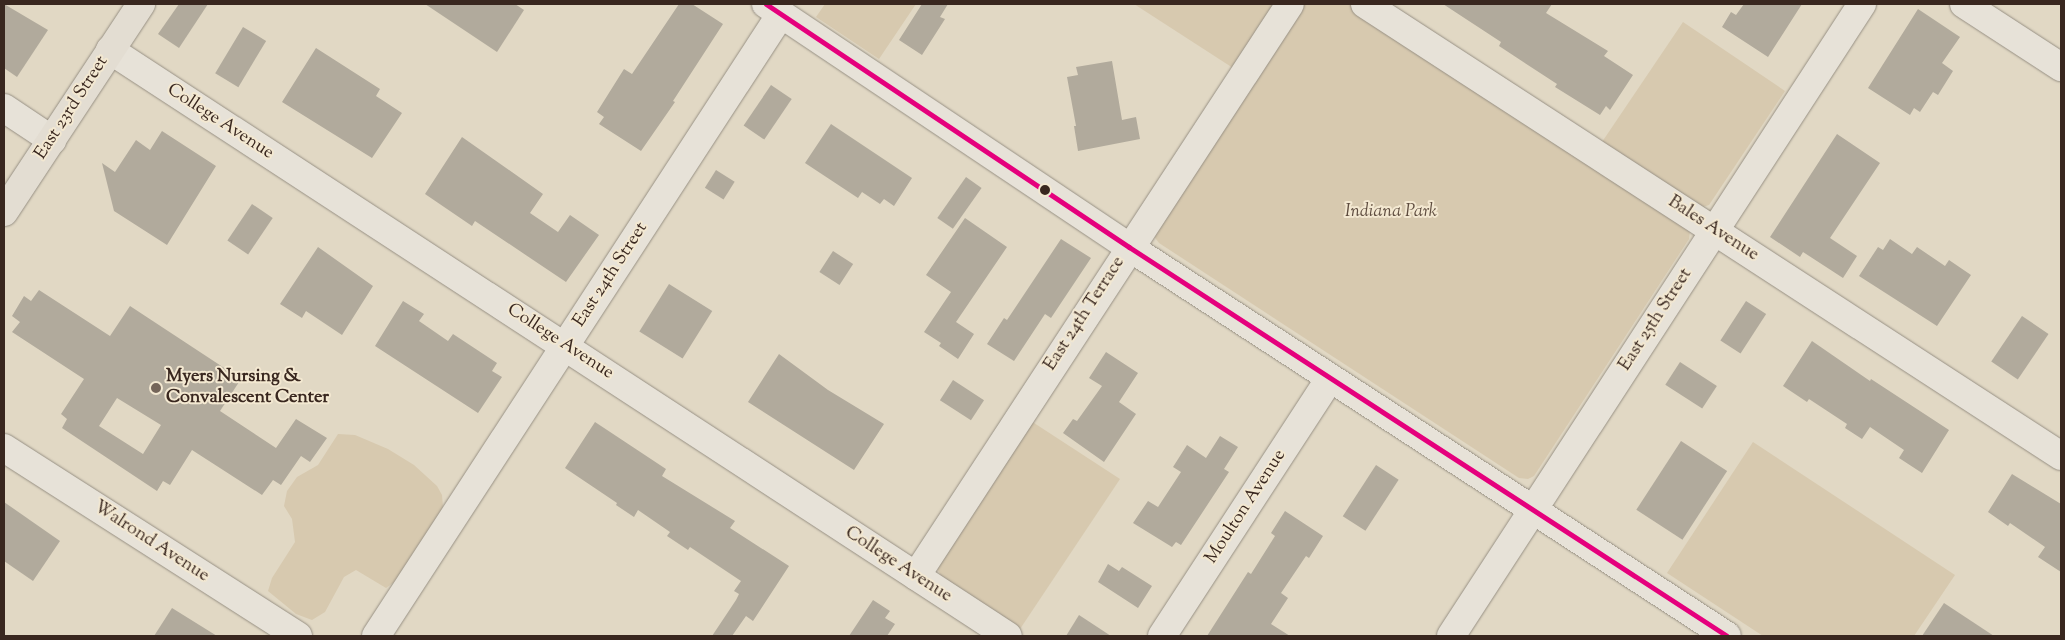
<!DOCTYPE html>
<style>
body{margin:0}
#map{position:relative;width:2065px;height:640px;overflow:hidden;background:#e1d8c4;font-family:"Sorts Mill Goudy",serif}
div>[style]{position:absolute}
.green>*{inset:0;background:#d7c9af}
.building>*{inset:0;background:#b1aa9c;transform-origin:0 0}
.roads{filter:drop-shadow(0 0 1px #979084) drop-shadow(0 0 1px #979084)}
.minor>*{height:28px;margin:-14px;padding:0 14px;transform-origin:14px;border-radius:14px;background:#e7e2d8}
.major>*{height:28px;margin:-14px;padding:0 14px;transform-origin:14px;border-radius:14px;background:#e3ddd2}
.bus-1>*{height:5px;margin:-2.5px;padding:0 2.5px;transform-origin:2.5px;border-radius:2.5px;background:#e5007d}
.dots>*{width:14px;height:14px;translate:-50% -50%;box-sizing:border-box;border:2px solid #f3e8d1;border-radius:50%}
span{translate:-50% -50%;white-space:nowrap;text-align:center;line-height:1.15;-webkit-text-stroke:4px #f3e8d1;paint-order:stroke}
.street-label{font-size:18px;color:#39271f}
.park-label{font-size:18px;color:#5e4c3f;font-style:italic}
.poi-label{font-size:18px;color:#39271f;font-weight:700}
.left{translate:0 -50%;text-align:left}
.frame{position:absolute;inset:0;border:5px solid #39271f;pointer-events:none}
</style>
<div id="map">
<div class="green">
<i style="clip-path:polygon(825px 4px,916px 4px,879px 59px,816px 17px)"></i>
<i style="clip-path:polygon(1134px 4px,1275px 4px,1233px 68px)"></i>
<i style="clip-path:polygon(1303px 4px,1350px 4px,1687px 225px,1690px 230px,1689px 239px,1534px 476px,1528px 479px,1519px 478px,1159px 243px,1153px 235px)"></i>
<i style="clip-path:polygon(1683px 22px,1785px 91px,1709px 205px,1703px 207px,1698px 206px,1602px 142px)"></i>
<i style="clip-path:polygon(1031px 421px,1120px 479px,1020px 629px,942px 578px,938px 570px,938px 562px)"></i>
<i style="clip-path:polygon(338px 434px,355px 435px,388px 449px,414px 465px,437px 486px,442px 495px,443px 507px,437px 524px,407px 573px,386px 588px,356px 570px,344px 577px,325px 612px,312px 620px,296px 614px,268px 591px,272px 578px,295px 542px,292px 519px,284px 506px,287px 491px,297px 477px,318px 465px)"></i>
<i style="clip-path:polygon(1753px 442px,1955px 575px,1914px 636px,1763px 636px,1667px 573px)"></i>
</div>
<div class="building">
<i style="clip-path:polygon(4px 4px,48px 30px,17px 77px,4px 68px)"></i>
<i style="clip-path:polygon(179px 4px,208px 4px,179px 48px,158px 34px)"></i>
<i style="clip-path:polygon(425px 4px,515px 4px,524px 10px,497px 52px)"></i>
<i style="clip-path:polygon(679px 4px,692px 4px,723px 24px,673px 101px,675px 102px,641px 151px,599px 124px,604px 117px,597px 112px,624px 69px,632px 74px)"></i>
<i style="clip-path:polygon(922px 4px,948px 4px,940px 17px,945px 19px,922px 55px,899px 40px)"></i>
<i style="clip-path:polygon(1443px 4px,1552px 4px,1546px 13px,1608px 51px,1604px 56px,1633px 75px,1610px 110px,1606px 106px,1600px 115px,1555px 87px,1557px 84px,1499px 46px,1501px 42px)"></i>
<i style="clip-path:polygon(1744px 4px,1802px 4px,1768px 57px,1722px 27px,1731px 12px,1736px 15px)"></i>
<i style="clip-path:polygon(1918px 9px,1960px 37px,1942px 63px,1953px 71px,1938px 95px,1933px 92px,1920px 112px,1914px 108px,1910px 115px,1868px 88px)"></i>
<i style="left:243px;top:27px;width:27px;height:54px;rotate:31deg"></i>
<i style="clip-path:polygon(316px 48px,380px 89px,376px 96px,402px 113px,372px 158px,282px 102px)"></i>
<i style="clip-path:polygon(1112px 61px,1122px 120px,1136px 117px,1140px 139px,1078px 151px,1074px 126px,1076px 126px,1067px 77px,1078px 75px,1076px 67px)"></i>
<i style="left:771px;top:85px;width:25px;height:49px;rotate:34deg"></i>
<i style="clip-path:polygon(831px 124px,912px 178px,894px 206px,884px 199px,880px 204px,862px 192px,858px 198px,805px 163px)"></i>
<i style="clip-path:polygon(162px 131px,216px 166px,167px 245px,114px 211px,102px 163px,115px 172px,136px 140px,150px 150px)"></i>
<i style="clip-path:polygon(1837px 134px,1880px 163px,1830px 238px,1857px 256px,1843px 278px,1803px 252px,1800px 257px,1770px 237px)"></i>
<i style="clip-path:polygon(462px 137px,543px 194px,530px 213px,558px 232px,570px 215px,599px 235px,566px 282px,475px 221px,472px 226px,425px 194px)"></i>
<i style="left:716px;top:170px;width:22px;height:21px;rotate:32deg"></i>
<i style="left:966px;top:177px;width:19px;height:50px;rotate:35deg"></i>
<i style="left:252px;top:204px;width:25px;height:44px;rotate:34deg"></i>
<i style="clip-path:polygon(965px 218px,1007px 247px,956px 322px,974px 334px,958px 359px,939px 346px,941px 343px,924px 332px,951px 292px,926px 275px)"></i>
<i style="clip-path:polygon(1061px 239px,1091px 258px,1051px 318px,1045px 314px,1014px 361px,987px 344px,1004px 318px,1007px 320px)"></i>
<i style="clip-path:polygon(1890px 239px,1912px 254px,1917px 247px,1945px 266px,1949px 260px,1971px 275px,1937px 326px,1859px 276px,1878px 247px,1883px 250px)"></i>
<i style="clip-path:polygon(318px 247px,373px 286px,342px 335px,306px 311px,302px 318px,280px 304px)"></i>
<i style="left:833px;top:251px;width:24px;height:25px;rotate:33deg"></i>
<i style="left:669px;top:284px;width:51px;height:56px;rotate:32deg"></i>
<i style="clip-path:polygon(evenodd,39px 290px,110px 336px,130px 306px,241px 379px,220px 411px,276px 448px,296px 419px,327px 438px,310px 462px,301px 456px,281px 485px,273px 480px,262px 495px,192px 450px,170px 485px,163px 481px,157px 491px,62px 428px,67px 419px,61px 414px,84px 379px,12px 332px,20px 322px,12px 316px,24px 296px,31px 301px,39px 290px,117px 398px,161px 425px,143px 454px,99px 426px,117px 398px)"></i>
<i style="clip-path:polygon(403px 301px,424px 314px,419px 321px,448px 341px,453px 334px,497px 363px,492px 371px,502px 377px,478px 413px,375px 346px)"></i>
<i style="left:1746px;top:301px;width:24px;height:47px;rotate:33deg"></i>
<i style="left:2022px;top:316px;width:32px;height:55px;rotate:34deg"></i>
<i style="clip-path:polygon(1812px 341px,1870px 381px,1871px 379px,1949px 430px,1922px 473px,1899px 458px,1904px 450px,1870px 427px,1862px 439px,1845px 428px,1847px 424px,1809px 399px,1807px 402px,1783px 386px)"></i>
<i style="clip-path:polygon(1106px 352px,1138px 373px,1119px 402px,1136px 414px,1104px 462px,1063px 433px,1073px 419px,1077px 421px,1102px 386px,1089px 378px)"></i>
<i style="clip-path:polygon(779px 354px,828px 390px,884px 424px,854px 470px,748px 402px)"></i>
<i style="left:1680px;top:362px;width:44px;height:27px;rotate:33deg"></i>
<i style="left:953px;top:380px;width:37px;height:24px;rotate:33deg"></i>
<i style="clip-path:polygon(595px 422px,666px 469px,662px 476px,735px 521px,730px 528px,789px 566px,753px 621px,746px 616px,732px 636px,712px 636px,736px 600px,739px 594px,734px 591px,741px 581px,690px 547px,688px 550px,667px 536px,670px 532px,638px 510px,634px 517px,616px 505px,617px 503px,565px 468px)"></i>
<i style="clip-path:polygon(1220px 436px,1238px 447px,1224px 469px,1229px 472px,1181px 545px,1176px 542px,1172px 547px,1133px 523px,1148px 501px,1158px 507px,1181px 472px,1173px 467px,1187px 445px,1206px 458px)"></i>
<i style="left:1681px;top:441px;width:55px;height:82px;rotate:33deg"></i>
<i style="left:1376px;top:465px;width:27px;height:61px;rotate:33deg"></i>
<i style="clip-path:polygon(2012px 474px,2061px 504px,2061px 572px,2038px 557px,2045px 547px,2010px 523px,2008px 526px,1988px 512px)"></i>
<i style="clip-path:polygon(4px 502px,60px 541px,33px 581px,4px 561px)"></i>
<i style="clip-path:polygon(1285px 511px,1323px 536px,1309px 558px,1306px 556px,1281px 593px,1288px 598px,1271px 624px,1290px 636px,1207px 636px,1248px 572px,1251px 574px,1275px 536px,1271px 533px)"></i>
<i style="clip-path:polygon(1108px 564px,1119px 571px,1122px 567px,1152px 586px,1138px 608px,1098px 582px)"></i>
<i style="clip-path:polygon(873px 600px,890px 611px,885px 618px,895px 624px,887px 636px,849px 636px)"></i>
<i style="clip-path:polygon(1944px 603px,1994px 636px,1922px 636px)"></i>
<i style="clip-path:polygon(172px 608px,217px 636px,154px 636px)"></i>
<i style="clip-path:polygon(1079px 615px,1111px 636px,1066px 636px)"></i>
</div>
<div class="roads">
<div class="minor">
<i style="left:766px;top:4px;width:437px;rotate:33.8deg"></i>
<i style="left:1129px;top:247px;width:713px;rotate:33.04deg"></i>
<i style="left:1365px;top:4px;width:830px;rotate:33deg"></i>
<i style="left:1964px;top:4px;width:116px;rotate:33deg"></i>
<i style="left:110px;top:50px;width:1072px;rotate:33.13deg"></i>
<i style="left:4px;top:108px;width:58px;rotate:33.7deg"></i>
<i style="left:4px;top:448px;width:349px;rotate:32.6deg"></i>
<i style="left:916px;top:576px;width:683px;rotate:-56.82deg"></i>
<i style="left:376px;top:636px;width:742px;rotate:-56.93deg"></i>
<i style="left:1162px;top:636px;width:308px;rotate:-56.9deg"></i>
<i style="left:1451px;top:636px;width:754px;rotate:-56.96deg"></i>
</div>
<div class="major">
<i style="left:4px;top:212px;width:249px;rotate:-56.6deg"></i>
</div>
</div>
<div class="bus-1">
<i style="left:766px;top:4px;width:437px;rotate:33.8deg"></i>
<i style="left:1129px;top:247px;width:713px;rotate:33.04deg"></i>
</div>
<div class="dots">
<i style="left:1045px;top:190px;background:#39271f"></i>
<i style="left:156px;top:388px;background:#746559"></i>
</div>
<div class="street-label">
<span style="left:72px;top:108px;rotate:-57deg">East 23rd Street</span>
<span style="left:220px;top:122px;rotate:33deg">College Avenue</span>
<span style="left:1713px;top:229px;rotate:33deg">Bales Avenue</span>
<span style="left:611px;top:275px;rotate:-57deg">East 24th Street</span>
<span style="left:1085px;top:314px;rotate:-57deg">East 24th Terrace</span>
<span style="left:1656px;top:320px;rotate:-57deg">East 25th Street</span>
<span style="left:560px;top:342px;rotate:33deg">College Avenue</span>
<span style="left:1246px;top:507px;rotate:-57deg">Moulton Avenue</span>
<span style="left:151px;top:542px;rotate:33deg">Walrond Avenue</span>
<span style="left:898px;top:565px;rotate:33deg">College Avenue</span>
</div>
<div class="park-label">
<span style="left:1391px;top:212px">Indiana Park</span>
</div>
<div class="poi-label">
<span class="left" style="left:166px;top:388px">Myers Nursing &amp;<br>Convalescent Center</span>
</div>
<div class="frame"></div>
</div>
